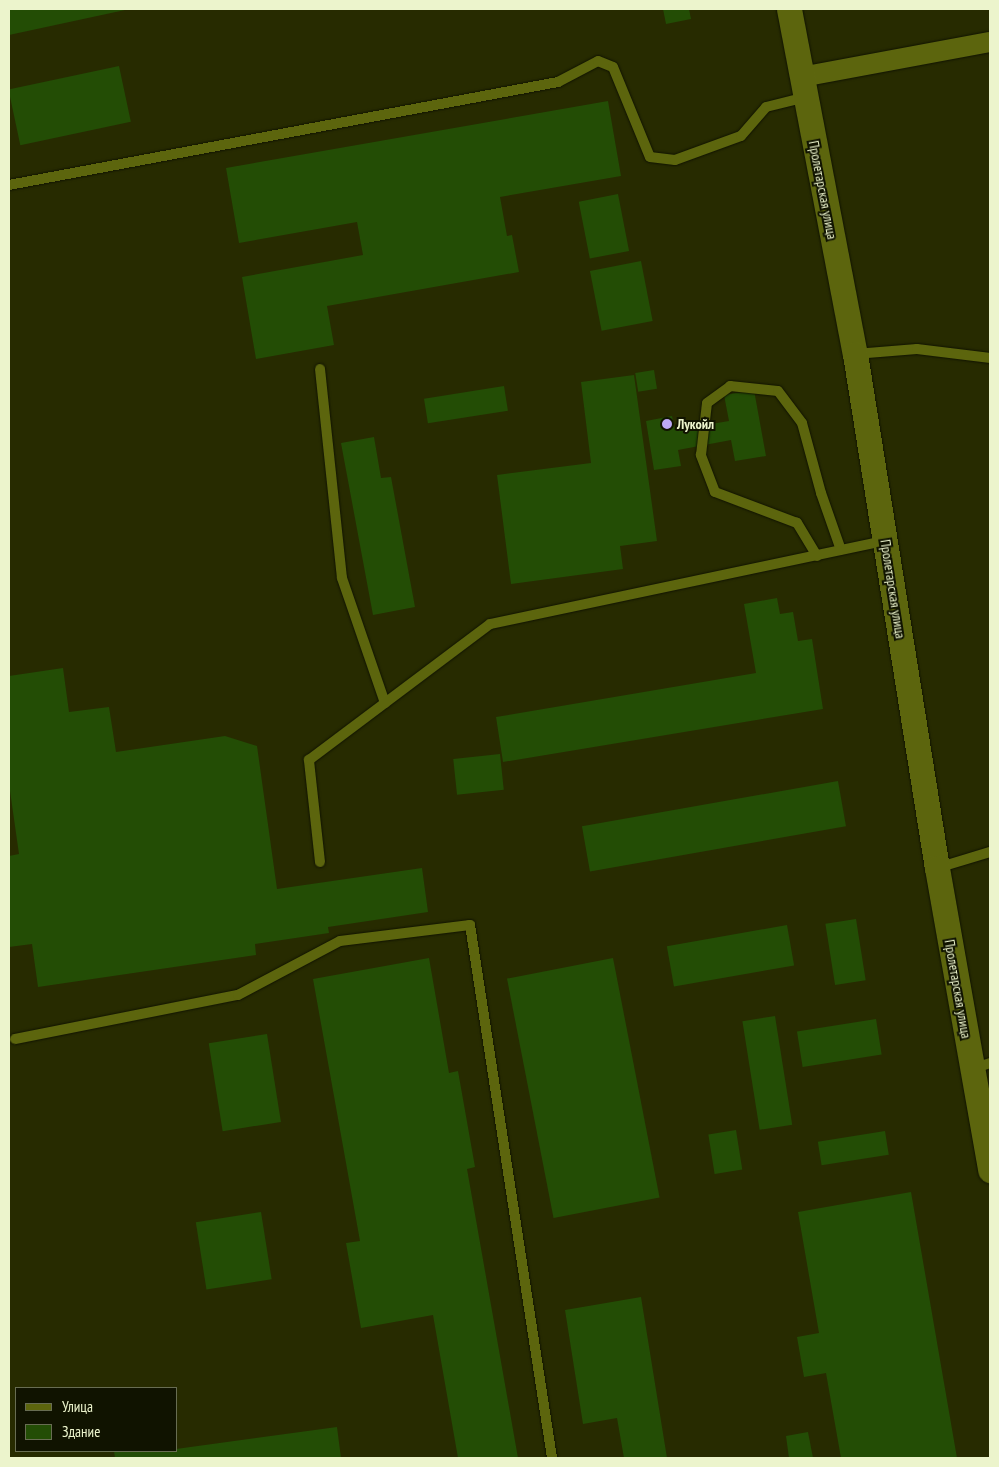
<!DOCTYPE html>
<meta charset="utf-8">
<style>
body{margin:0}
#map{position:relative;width:999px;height:1467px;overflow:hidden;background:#272b00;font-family:"PT Sans Narrow",sans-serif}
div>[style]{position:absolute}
.building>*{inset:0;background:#234d05;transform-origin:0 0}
.roads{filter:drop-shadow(0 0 1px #101300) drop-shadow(0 0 1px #101300)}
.service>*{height:10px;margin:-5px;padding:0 5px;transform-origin:5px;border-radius:5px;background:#5c650d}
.minor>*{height:20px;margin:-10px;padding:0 10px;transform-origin:10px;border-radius:10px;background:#5c650d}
.tertiary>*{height:25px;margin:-12.5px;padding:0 12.5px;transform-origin:12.5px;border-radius:12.5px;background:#5c650d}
.dots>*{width:14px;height:14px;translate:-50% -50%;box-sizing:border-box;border:2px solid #101300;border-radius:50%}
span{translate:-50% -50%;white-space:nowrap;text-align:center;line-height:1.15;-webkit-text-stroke:4px #101300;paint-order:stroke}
.street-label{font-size:14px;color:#ecf4cc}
.poi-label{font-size:14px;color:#ecf4cc;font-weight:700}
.left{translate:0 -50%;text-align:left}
.frame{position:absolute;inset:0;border:10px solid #ecf4cc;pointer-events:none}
.legend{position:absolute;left:15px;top:1387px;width:162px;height:65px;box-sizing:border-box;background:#101300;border:1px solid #686d52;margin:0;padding:6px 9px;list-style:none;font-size:15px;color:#ecf4cc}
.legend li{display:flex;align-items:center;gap:10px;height:25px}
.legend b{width:25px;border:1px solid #686d52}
</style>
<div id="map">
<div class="building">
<i style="clip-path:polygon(9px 9px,125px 9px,125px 10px,9px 35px)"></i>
<i style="clip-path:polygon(663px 9px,689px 9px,691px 19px,666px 24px)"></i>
<i style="left:119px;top:66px;width:57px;height:113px;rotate:78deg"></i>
<i style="clip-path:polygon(608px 101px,621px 176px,500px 197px,507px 236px,512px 235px,519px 272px,327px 306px,334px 345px,256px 359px,242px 277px,363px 255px,357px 222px,239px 243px,226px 168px)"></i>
<i style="left:618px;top:194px;width:58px;height:40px;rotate:79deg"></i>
<i style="left:641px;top:261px;width:61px;height:52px;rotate:79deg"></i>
<i style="left:654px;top:370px;width:19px;height:19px;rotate:81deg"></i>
<i style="clip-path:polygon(634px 375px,657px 541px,620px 546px,623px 569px,511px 584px,497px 475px,591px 463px,581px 382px)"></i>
<i style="left:504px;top:386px;width:25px;height:81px;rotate:81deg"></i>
<i style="clip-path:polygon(754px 390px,766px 456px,735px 461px,731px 440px,678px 450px,681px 466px,654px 470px,646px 421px,672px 416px,675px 430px,729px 421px,724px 395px)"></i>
<i style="clip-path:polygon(374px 437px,381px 478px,391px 477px,415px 607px,373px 615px,341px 443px)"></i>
<i style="clip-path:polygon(777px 598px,780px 614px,793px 612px,798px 641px,812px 639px,823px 709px,503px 762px,496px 717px,756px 673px,744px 604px)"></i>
<i style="clip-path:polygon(63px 668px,69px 712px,109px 707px,116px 752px,225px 736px,257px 746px,277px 889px,422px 868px,428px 912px,328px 927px,329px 933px,255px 944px,256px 955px,38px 987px,32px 944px,9px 947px,9px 856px,19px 854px,9px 784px,9px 676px)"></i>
<i style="left:500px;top:754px;width:36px;height:47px;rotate:84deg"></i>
<i style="left:838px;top:781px;width:46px;height:260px;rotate:80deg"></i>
<i style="left:856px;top:919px;width:62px;height:31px;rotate:81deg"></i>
<i style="left:787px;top:925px;width:41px;height:122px;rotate:80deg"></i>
<i style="clip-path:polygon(429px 958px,449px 1073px,458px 1071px,475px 1167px,467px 1169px,518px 1458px,458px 1458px,433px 1315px,361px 1328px,346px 1243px,360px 1241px,313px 979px)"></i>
<i style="left:613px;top:958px;width:244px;height:108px;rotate:79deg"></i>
<i style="left:775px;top:1016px;width:110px;height:33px;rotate:81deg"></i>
<i style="left:876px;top:1019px;width:36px;height:80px;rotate:81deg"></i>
<i style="left:267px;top:1034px;width:89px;height:59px;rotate:81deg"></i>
<i style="left:736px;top:1130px;width:40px;height:28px;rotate:81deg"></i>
<i style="left:885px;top:1131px;width:24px;height:68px;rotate:81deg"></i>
<i style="clip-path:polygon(911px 1192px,957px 1458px,841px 1458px,826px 1373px,804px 1377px,797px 1337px,819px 1333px,798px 1212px)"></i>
<i style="left:261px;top:1212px;width:68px;height:66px;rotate:81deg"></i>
<i style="clip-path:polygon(641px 1297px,667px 1458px,624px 1458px,617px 1418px,583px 1424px,565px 1310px)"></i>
<i style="clip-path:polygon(337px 1427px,341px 1458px,115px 1458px,114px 1451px,176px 1451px,176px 1449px)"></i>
<i style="clip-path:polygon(808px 1432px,813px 1458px,789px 1458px,786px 1436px)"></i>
</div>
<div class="roads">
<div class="service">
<i style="left:9px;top:185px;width:559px;rotate:-10.63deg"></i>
<i style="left:558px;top:82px;width:45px;rotate:-27.7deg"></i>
<i style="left:598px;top:61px;width:16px;rotate:22deg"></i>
<i style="left:613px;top:67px;width:97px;rotate:67.7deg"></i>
<i style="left:650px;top:157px;width:25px;rotate:7deg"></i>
<i style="left:675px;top:160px;width:70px;rotate:-20deg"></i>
<i style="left:741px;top:136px;width:38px;rotate:-49deg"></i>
<i style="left:766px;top:107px;width:41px;rotate:-14deg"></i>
<i style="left:855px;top:354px;width:62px;rotate:-4.6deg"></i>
<i style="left:917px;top:349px;width:74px;rotate:7deg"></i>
<i style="left:320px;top:369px;width:210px;rotate:84deg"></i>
<i style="left:342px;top:578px;width:132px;rotate:71deg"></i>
<i style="left:817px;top:556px;width:39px;rotate:-121deg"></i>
<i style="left:797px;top:523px;width:88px;rotate:-159.3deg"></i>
<i style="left:715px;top:492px;width:40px;rotate:-111deg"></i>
<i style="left:701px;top:455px;width:52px;rotate:-83.4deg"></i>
<i style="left:707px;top:403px;width:29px;rotate:-36deg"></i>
<i style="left:730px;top:386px;width:48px;rotate:5.9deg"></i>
<i style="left:778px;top:391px;width:40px;rotate:53deg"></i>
<i style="left:802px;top:423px;width:73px;rotate:74.8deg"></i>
<i style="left:821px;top:493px;width:60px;rotate:70.7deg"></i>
<i style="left:320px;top:862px;width:103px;rotate:-96.2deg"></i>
<i style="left:309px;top:760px;width:226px;rotate:-36.9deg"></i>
<i style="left:490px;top:624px;width:404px;rotate:-11.9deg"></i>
<i style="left:937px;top:868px;width:55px;rotate:-16.8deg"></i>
<i style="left:15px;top:1039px;width:227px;rotate:-11.2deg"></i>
<i style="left:238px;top:995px;width:115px;rotate:-27.9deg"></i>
<i style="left:340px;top:941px;width:131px;rotate:-7deg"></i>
<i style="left:470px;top:925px;width:539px;rotate:81.25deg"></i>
<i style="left:972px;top:1069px;width:19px;rotate:-18deg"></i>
</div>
<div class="minor">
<i style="left:801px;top:77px;width:192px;rotate:-10.5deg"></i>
</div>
<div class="tertiary">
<i style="left:789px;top:9px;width:351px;rotate:79.2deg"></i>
<i style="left:855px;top:354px;width:520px;rotate:80.94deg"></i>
<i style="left:937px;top:868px;width:307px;rotate:80deg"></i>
</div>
</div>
<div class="dots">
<i style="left:667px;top:424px;background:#bda9f5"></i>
</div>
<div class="street-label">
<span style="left:823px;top:190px;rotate:79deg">Пролетарская улица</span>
<span style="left:893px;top:589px;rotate:81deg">Пролетарская улица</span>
<span style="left:958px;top:989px;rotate:80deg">Пролетарская улица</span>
</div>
<div class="poi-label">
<span class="left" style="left:677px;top:424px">Лукойл</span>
</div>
<div class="frame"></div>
<ul class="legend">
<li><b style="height:6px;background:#5c650d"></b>Улица</li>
<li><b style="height:14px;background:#234d05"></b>Здание</li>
</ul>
</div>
